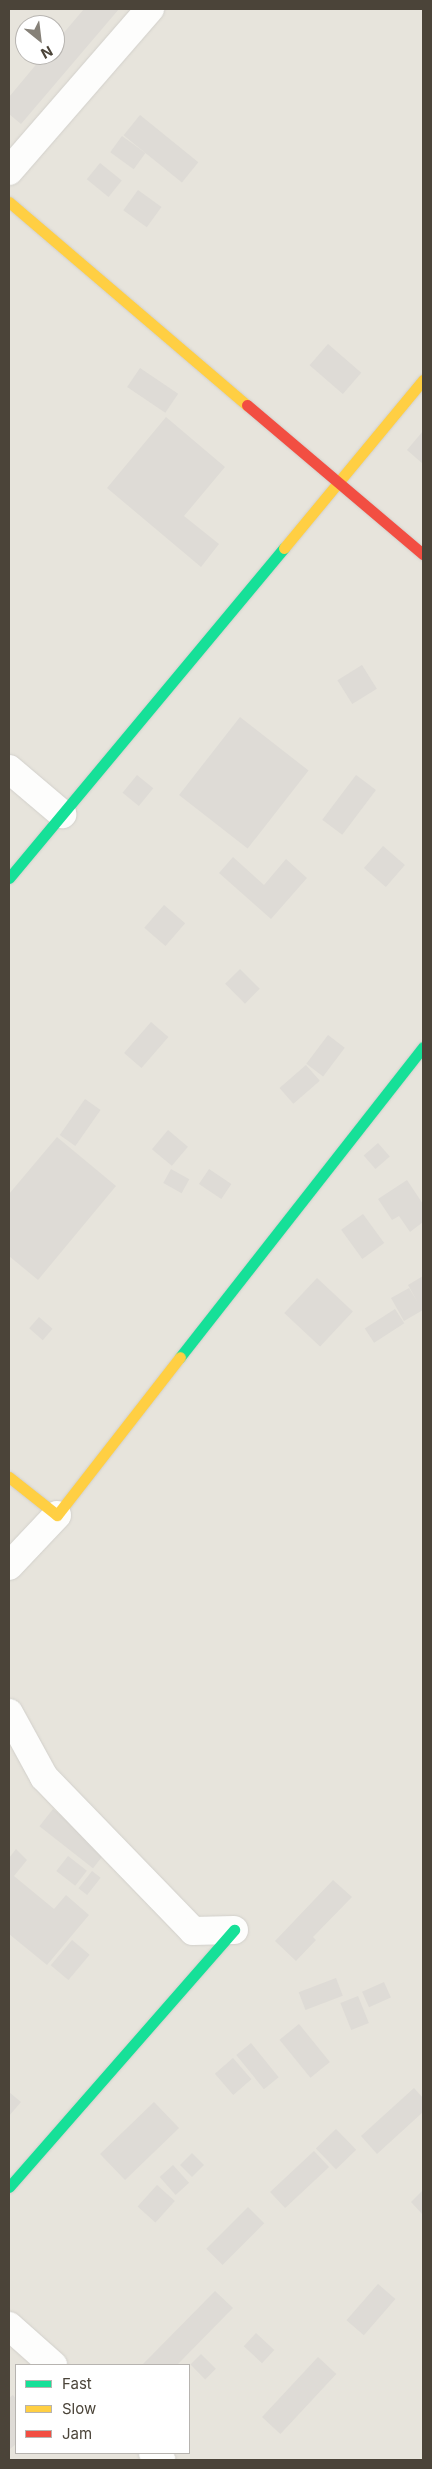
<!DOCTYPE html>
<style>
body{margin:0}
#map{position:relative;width:432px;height:2469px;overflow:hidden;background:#f4f2ee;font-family:Inter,sans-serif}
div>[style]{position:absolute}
.residential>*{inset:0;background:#e7e4dc}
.building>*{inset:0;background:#dedbd6;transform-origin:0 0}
.roads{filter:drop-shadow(0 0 1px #d2d0cb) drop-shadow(0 0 1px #d2d0cb)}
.street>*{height:28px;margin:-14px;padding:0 14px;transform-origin:14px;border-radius:14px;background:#fdfdfc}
.fast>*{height:11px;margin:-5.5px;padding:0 5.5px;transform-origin:5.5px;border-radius:5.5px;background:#16e098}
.slow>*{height:11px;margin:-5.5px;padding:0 5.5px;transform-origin:5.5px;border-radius:5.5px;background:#ffcf43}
.jam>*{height:11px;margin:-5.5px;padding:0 5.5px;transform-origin:5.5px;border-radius:5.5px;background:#f24e42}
span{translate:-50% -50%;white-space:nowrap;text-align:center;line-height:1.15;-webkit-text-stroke:5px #fff;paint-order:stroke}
.frame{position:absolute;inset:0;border:10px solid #4b4439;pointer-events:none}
.legend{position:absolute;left:15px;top:2364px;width:175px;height:90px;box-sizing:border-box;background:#fff;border:1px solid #b7b4b0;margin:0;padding:6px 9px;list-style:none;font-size:15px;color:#4b4439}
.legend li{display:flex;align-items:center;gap:10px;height:25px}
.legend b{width:25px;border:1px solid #b7b4b0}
.north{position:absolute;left:15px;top:15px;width:50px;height:50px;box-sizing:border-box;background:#fff;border:1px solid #b7b4b0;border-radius:50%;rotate:151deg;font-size:14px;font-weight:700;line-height:20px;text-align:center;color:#4b4439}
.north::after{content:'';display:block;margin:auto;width:18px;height:22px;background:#868178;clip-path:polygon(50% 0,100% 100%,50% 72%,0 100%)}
</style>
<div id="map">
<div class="residential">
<i style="clip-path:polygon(evenodd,9px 9px,423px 9px,423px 2460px,9px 2460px,9px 9px,25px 25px,55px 25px,55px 55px,25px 55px,25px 25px,9px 9px,16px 2365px,189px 2365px,189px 2453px,16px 2453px,16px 2365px)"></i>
</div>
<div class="building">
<i style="clip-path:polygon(84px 9px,119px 9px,21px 124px,9px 114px,9px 97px,44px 55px,55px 55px,55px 43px)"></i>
<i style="left:140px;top:115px;width:75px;height:26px;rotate:39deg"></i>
<i style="left:122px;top:136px;width:29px;height:20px;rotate:36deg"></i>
<i style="left:100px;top:163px;width:28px;height:21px;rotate:39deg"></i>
<i style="left:138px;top:190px;width:29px;height:25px;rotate:36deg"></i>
<i style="left:328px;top:344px;width:44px;height:28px;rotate:41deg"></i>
<i style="left:140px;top:368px;width:46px;height:23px;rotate:34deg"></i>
<i style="clip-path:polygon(166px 417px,225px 467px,184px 516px,219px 544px,201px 567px,107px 488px)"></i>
<i style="clip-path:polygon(423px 431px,423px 464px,407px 450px)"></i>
<i style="left:362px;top:665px;width:28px;height:29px;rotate:58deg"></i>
<i style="left:240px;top:717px;width:87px;height:99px;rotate:38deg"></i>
<i style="left:137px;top:775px;width:21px;height:23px;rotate:39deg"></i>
<i style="left:356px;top:775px;width:25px;height:56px;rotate:37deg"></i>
<i style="left:383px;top:846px;width:29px;height:29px;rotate:41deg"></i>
<i style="clip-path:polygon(233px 857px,264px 885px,286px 859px,307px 878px,271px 919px,219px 873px)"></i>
<i style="left:164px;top:905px;width:28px;height:30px;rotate:41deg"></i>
<i style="left:240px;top:969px;width:28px;height:21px;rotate:45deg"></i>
<i style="left:151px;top:1022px;width:23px;height:41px;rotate:41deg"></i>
<i style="left:328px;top:1035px;width:21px;height:36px;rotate:37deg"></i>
<i style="left:306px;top:1065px;width:21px;height:35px;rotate:49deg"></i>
<i style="left:85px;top:1099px;width:19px;height:44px;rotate:35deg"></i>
<i style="left:168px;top:1130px;width:26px;height:25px;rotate:40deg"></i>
<i style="clip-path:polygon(57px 1137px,116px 1186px,38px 1280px,9px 1256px,9px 1194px)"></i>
<i style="left:378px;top:1143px;width:18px;height:19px;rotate:49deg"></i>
<i style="left:171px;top:1169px;width:21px;height:16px;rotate:29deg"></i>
<i style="left:209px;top:1169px;width:27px;height:18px;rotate:34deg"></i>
<i style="clip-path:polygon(407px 1180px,423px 1204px,423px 1222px,410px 1232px,399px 1216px,392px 1220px,378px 1199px)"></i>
<i style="left:363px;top:1214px;width:36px;height:27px;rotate:54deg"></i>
<i style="clip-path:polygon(423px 1276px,423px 1310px,404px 1321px,391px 1298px,409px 1288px,417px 1301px,408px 1285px)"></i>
<i style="left:317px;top:1278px;width:49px;height:48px;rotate:43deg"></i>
<i style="left:395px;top:1309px;width:17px;height:36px;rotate:57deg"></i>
<i style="left:39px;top:1317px;width:18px;height:15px;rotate:41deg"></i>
<i style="left:53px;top:1809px;width:68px;height:22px;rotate:38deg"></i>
<i style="clip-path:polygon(16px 1849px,27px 1860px,14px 1876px,54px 1909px,66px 1895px,89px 1915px,47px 1965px,9px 1934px,9px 1858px)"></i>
<i style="left:68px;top:1856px;width:24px;height:19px;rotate:38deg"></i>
<i style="left:92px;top:1871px;width:11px;height:22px;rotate:38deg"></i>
<i style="clip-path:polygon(333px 1880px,352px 1897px,313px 1937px,316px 1940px,296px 1961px,275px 1941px)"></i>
<i style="left:72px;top:1940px;width:23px;height:33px;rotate:40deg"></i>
<i style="left:336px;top:1978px;width:19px;height:40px;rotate:69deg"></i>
<i style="left:384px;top:1982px;width:17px;height:24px;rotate:66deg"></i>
<i style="left:358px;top:1996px;width:29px;height:19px;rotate:68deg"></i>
<i style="left:299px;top:2024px;width:49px;height:25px;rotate:51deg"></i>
<i style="left:251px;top:2043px;width:44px;height:19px;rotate:51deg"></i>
<i style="left:233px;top:2058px;width:28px;height:24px;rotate:49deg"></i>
<i style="clip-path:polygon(414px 2088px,423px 2098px,423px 2112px,377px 2154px,361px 2136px)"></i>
<i style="clip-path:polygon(9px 2092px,21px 2102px,9px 2116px)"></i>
<i style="left:154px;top:2102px;width:36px;height:75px;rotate:46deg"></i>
<i style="left:336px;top:2129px;width:29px;height:28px;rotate:46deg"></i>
<i style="left:314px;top:2151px;width:22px;height:60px;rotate:47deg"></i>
<i style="left:192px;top:2153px;width:17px;height:17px;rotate:45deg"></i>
<i style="left:173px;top:2165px;width:24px;height:18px;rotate:48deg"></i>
<i style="left:157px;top:2185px;width:24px;height:29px;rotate:42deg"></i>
<i style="clip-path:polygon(423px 2190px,423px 2215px,411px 2202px)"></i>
<i style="left:248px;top:2207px;width:23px;height:59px;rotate:45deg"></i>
<i style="left:378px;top:2284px;width:23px;height:48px;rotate:41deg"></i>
<i style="clip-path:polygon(215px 2291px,233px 2308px,177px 2365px,142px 2365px)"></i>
<i style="left:256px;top:2333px;width:25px;height:18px;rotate:43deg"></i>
<i style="left:201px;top:2354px;width:21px;height:15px;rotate:45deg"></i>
<i style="left:318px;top:2357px;width:25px;height:82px;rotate:43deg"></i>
<i style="clip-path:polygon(13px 2395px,16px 2399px,16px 2444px,10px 2449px,9px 2398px)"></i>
</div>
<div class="roads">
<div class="street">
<i style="left:9px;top:171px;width:215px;rotate:-49deg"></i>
<i style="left:9px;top:769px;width:70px;rotate:40.3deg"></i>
<i style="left:9px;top:1566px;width:70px;rotate:-46.7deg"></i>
<i style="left:9px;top:1713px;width:73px;rotate:61.3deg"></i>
<i style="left:44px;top:1777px;width:214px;rotate:45.9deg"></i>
<i style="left:193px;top:1931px;width:41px;rotate:-1.4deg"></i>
<i style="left:9px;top:2326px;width:59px;rotate:41.6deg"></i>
<i style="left:153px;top:2453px;width:11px;rotate:41deg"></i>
</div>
<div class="fast">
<i style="left:9px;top:878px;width:430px;rotate:-50.2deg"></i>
<i style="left:180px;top:1357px;width:394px;rotate:-51.9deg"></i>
<i style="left:9px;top:2187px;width:342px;rotate:-48.8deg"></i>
</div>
<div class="slow">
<i style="left:9px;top:202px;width:313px;rotate:40.5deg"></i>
<i style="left:284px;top:548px;width:218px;rotate:-50.4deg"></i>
<i style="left:9px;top:1477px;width:61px;rotate:38.4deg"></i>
<i style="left:57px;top:1515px;width:200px;rotate:-52.1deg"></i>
</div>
<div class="jam">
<i style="left:247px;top:405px;width:231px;rotate:40.3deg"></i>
</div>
</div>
<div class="frame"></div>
<ul class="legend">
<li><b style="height:6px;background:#16e098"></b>Fast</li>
<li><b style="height:6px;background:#ffcf43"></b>Slow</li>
<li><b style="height:6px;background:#f24e42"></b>Jam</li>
</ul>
<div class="north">N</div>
</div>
